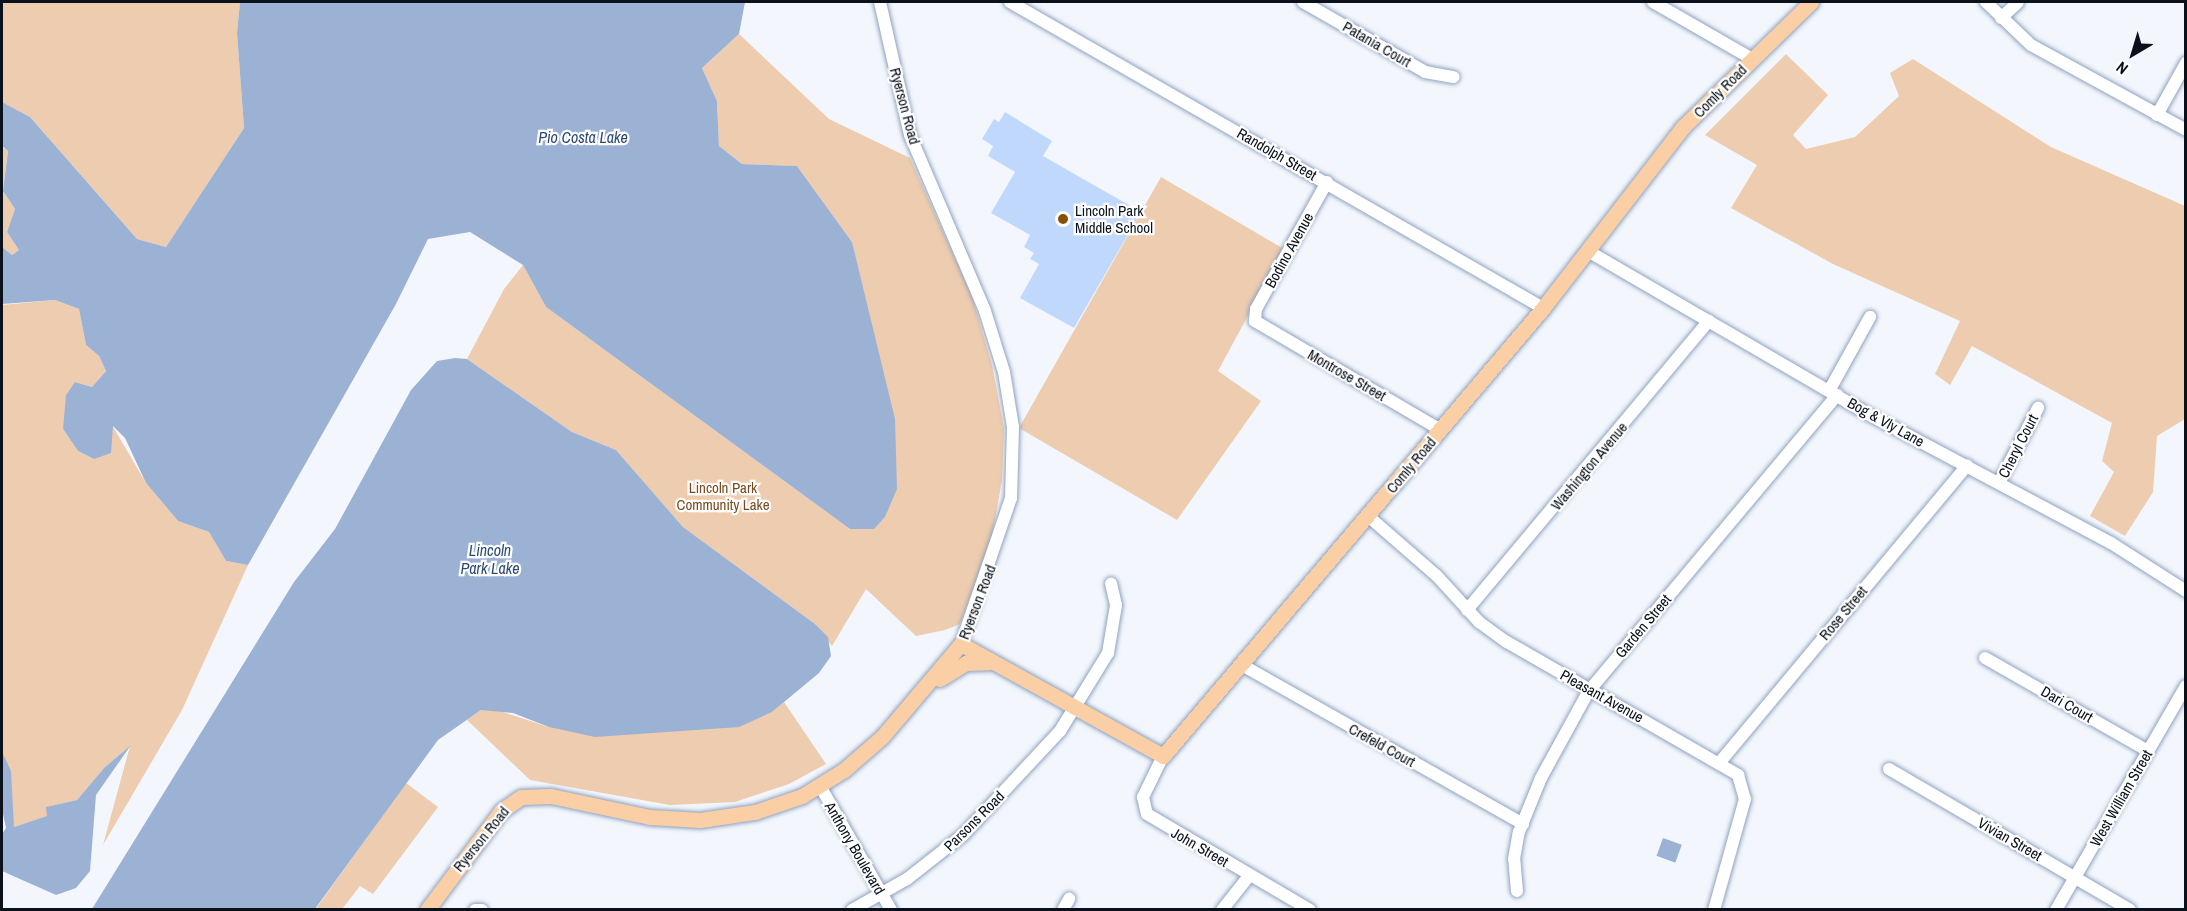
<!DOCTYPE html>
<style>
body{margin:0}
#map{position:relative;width:2187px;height:911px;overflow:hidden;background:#f3f7fd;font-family:"Archivo Narrow",sans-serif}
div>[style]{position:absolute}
.green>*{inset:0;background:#eeccaf}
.water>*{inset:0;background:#9cb2d5;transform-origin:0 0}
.building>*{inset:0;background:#c1d8fd}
.roads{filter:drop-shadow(0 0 2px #90a2bf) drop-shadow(0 0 2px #90a2bf)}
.minor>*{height:12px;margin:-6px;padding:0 6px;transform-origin:6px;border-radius:6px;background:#fff}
.major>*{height:15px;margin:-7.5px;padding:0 7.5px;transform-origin:7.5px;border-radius:7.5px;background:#fbcfa6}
.dots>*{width:16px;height:16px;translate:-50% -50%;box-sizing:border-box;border:3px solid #fff;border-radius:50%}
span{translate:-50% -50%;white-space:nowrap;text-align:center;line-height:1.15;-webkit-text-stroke:4.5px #fff;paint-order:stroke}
.street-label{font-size:15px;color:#0a111b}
.poi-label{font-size:15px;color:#0a111b}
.left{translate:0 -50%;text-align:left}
.park-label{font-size:15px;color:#794b1e}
.water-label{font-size:16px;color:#2b4977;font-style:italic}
.frame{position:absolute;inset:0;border:3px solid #0a111b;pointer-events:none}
.north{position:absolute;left:2103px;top:24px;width:60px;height:60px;-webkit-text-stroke:4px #fff;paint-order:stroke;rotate:218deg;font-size:16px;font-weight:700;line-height:24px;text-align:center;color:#0a111b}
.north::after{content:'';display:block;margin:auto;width:21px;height:27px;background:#0a111b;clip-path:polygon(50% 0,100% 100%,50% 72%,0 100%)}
</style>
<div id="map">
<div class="green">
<i style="clip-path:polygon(2px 2px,240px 2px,237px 33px,244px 128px,166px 247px,137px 239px,30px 117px,2px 102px)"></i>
<i style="clip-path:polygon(739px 34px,829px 119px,910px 158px,972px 296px,992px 365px,1004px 428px,1002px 480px,991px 542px,960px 624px,945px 630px,916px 636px,866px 589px,832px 646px,815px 624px,683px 527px,616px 450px,572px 432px,467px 359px,504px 289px,523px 265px,546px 307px,850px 529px,873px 529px,885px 517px,852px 242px,797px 166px,742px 164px,719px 146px,717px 101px,702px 68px)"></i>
<i style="clip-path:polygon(1786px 54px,1828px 95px,1793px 135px,1806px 149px,1855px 137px,1899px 96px,1890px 73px,1913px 59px,2051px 147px,2185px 206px,2185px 419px,2157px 436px,2153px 492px,2125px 536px,2090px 516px,2114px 472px,2102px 461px,2112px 423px,1972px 346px,1950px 385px,1935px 374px,1960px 321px,1833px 264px,1731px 208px,1757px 165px,1705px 135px)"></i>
<i style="clip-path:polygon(2px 147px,8px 151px,3px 191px,15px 209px,7px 232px,19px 250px,12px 255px,2px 247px)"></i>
<i style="clip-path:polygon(1161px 177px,1284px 249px,1218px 371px,1261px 401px,1177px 520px,1019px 428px)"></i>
<i style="clip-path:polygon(55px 300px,79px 309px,86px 345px,99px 356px,106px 371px,92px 387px,75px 382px,63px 429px,78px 451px,94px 459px,112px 425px,146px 483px,178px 521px,209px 532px,226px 561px,248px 565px,182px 710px,103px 845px,130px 746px,104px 768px,77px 800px,47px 807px,48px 816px,14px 827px,2px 796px,2px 305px)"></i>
<i style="clip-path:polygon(784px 702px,826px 764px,789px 784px,735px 802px,670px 805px,530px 780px,467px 720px,481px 710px,496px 710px,549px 727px,772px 712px)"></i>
<i style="clip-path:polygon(406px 783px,438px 807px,373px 894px,360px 886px,342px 909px,315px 910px)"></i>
</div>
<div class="water">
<i style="clip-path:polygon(240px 2px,745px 2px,739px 34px,702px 68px,717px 101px,719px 146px,742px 164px,797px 166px,852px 242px,895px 419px,897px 489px,885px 517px,874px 529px,850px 529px,546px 307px,523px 265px,470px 232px,428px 239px,396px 304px,248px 565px,226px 561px,209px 532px,178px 521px,146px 483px,125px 438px,113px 426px,111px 453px,94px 459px,78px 451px,63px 429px,66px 395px,75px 382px,92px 387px,106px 371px,99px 356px,86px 345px,79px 309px,55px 300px,2px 304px,2px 247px,12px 255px,19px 250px,7px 232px,15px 209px,3px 191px,8px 151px,2px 146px,2px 102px,30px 117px,137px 239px,166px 247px,244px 128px,237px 33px)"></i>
<i style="clip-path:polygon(455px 358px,467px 359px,572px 432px,616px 450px,683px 527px,815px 624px,828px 637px,831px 656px,819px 673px,772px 712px,739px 727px,595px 737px,549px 727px,513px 713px,481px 710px,438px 740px,315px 909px,92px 909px,294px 582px,335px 529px,411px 390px,437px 361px)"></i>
<i style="clip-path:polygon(131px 745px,96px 795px,90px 871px,76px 888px,56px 895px,2px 871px,2px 834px,6px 828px,2px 809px,2px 752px,11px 771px,14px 827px,47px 816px,46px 807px,77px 800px,104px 768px)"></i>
<i style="left:1663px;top:838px;width:20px;height:19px;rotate:20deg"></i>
</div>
<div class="building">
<i style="clip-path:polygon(1005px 112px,1052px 141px,1043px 156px,1141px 212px,1074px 328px,1020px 298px,1039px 264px,1030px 259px,1034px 253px,1024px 247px,1030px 235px,991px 213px,1015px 172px,988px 156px,993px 146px,982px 139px,994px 119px,999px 122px)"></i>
</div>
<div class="roads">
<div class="minor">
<i style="left:880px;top:2px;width:136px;rotate:77.3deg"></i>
<i style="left:910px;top:135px;width:191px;rotate:66.9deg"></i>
<i style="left:985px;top:311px;width:64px;rotate:72.7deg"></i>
<i style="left:1004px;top:372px;width:56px;rotate:80.7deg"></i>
<i style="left:1013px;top:427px;width:71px;rotate:91.6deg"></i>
<i style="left:1011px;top:498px;width:154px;rotate:108.9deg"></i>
<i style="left:1010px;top:2px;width:615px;rotate:29.86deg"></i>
<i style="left:1303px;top:2px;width:141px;rotate:29.8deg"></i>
<i style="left:1425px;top:72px;width:29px;rotate:10deg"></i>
<i style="left:1653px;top:2px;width:114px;rotate:29.9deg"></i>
<i style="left:1986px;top:2px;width:62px;rotate:43.7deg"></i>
<i style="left:2031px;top:45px;width:177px;rotate:28.7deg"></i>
<i style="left:2001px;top:18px;width:23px;rotate:-43deg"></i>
<i style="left:2157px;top:115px;width:60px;rotate:-60.9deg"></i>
<i style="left:1327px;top:182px;width:145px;rotate:119.2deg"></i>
<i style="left:1256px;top:309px;width:12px;rotate:95deg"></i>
<i style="left:1255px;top:321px;width:216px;rotate:30.4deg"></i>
<i style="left:1588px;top:251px;width:326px;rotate:30.2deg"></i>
<i style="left:1870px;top:415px;width:273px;rotate:28deg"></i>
<i style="left:2111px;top:543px;width:89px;rotate:32.6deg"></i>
<i style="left:1829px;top:391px;width:85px;rotate:-61deg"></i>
<i style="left:1999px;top:483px;width:85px;rotate:-62.5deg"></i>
<i style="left:1368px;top:516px;width:91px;rotate:41deg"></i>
<i style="left:1437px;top:576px;width:62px;rotate:47.6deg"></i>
<i style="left:1479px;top:622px;width:34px;rotate:36deg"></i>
<i style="left:1507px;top:642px;width:267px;rotate:29.9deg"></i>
<i style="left:1738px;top:775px;width:25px;rotate:74deg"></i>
<i style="left:1745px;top:799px;width:115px;rotate:105.6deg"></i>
<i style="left:1467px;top:610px;width:377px;rotate:-50.1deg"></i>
<i style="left:1985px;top:658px;width:188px;rotate:29.7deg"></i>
<i style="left:1242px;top:665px;width:323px;rotate:29.5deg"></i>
<i style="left:1163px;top:756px;width:46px;rotate:116deg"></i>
<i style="left:1143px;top:797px;width:17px;rotate:77deg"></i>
<i style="left:1147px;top:814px;width:189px;rotate:30.5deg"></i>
<i style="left:1720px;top:762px;width:386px;rotate:-50.2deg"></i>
<i style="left:1889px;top:769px;width:279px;rotate:30.3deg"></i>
<i style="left:820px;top:786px;width:143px;rotate:60.2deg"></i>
<i style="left:1517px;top:891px;width:32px;rotate:-95deg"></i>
<i style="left:1514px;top:859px;width:27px;rotate:-80deg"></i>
<i style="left:1519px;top:832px;width:58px;rotate:-67.8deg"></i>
<i style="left:1541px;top:778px;width:98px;rotate:-61.3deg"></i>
<i style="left:1588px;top:692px;width:388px;rotate:-50deg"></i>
<i style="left:475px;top:910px;width:7px"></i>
<i style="left:852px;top:910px;width:63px;rotate:-29.4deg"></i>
<i style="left:907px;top:879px;width:71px;rotate:-38.2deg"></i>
<i style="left:963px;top:835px;width:142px;rotate:-47deg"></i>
<i style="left:1060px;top:731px;width:92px;rotate:-58.4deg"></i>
<i style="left:1108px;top:653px;width:49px;rotate:-80.5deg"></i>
<i style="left:1116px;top:605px;width:22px;rotate:-103deg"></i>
<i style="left:1063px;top:910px;width:13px;rotate:-61deg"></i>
<i style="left:1222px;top:910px;width:43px;rotate:-51.5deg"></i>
<i style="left:2056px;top:910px;width:259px;rotate:-59.9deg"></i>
</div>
<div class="major">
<i style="left:940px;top:679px;width:31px;rotate:-32deg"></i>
<i style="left:966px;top:663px;width:23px;rotate:-2deg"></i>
<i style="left:427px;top:910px;width:124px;rotate:-53.2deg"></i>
<i style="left:501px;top:811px;width:24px;rotate:-35deg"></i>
<i style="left:521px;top:797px;width:30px;rotate:-2deg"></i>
<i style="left:551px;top:796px;width:101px;rotate:12deg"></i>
<i style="left:650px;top:817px;width:50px;rotate:3.4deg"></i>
<i style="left:700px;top:820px;width:56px;rotate:-8.3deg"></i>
<i style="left:755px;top:812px;width:50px;rotate:-18.8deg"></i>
<i style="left:802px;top:796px;width:49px;rotate:-31.8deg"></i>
<i style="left:844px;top:770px;width:50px;rotate:-41deg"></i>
<i style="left:882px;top:737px;width:122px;rotate:-49.7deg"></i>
<i style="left:961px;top:644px;width:231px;rotate:29deg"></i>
<i style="left:1163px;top:756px;width:587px;rotate:-49.69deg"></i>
<i style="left:1543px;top:308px;width:229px;rotate:-52.3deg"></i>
<i style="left:1683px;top:127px;width:179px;rotate:-44.3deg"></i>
</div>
</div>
<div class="dots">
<i style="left:1063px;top:219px;background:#894f08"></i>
</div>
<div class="street-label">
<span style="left:1377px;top:44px;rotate:30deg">Patania Court</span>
<span style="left:1720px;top:91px;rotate:-45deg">Comly Road</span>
<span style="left:905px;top:106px;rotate:75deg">Ryerson Road</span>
<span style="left:1277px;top:154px;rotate:30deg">Randolph Street</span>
<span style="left:1289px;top:250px;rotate:-61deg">Bodino Avenue</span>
<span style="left:1347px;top:375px;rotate:30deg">Montrose Street</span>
<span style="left:1886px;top:422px;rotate:29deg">Bog &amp; Vly Lane</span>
<span style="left:2018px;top:446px;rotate:-63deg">Cheryl Court</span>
<span style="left:1411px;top:465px;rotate:-50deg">Comly Road</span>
<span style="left:1589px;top:466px;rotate:-50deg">Washington Avenue</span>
<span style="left:977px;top:602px;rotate:-69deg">Ryerson Road</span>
<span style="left:1843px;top:613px;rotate:-50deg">Rose Street</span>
<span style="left:1643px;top:626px;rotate:-50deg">Garden Street</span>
<span style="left:1602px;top:696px;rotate:29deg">Pleasant Avenue</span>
<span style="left:2067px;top:704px;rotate:30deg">Dari Court</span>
<span style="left:1382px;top:745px;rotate:29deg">Crefeld Court</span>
<span style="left:2121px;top:798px;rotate:-60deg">West William Street</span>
<span style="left:974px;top:821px;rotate:-45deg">Parsons Road</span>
<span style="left:481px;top:839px;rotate:-51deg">Ryerson Road</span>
<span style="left:2010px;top:839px;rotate:30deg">Vivian Street</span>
<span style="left:1200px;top:847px;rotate:30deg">John Street</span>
<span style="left:855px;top:848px;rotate:60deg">Anthony Boulevard</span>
</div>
<div class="poi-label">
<span class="left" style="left:1075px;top:219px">Lincoln Park<br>Middle School</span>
</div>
<div class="park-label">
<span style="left:723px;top:496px">Lincoln Park<br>Community Lake</span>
</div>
<div class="water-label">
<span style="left:583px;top:137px">Pio Costa Lake</span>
<span style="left:490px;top:559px">Lincoln<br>Park Lake</span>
</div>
<div class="frame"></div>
<div class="north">N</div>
</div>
